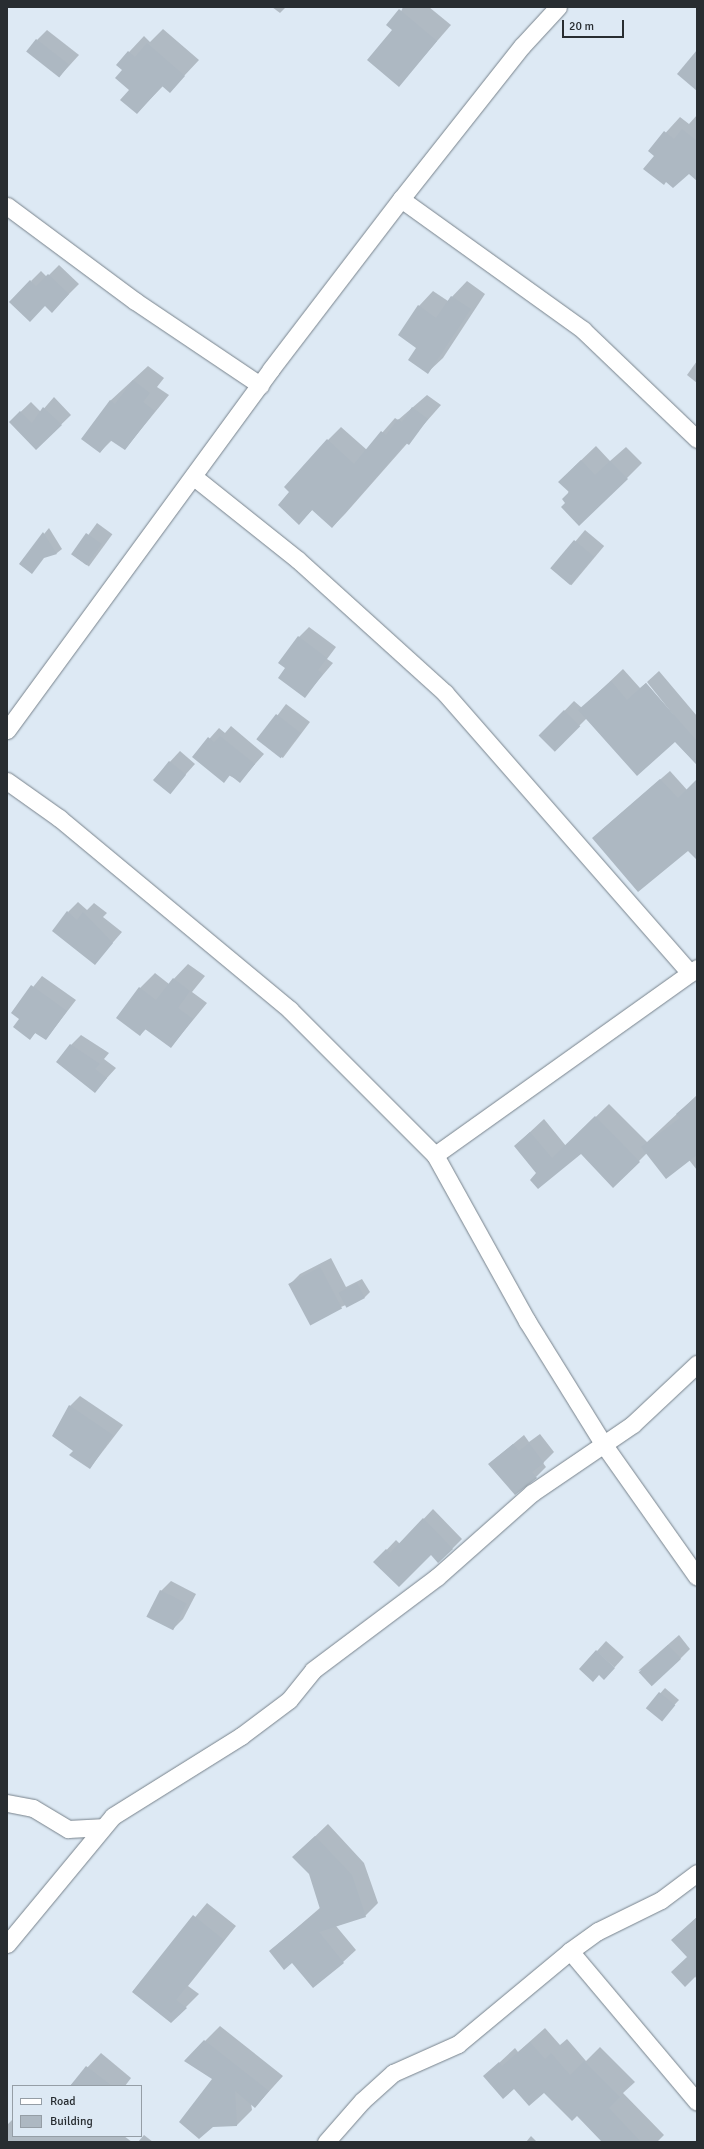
<!DOCTYPE html>
<style>
body{margin:0}
#map{position:relative;width:704px;height:2149px;overflow:hidden;background:#dde9f4;font-family:Signika,sans-serif}
div>[style]{position:absolute}
.shadow>*{inset:0;background:#0003;transform-origin:0 0}
.building>*{inset:0;background:#adb8c2;transform-origin:0 0}
.roads{filter:drop-shadow(0 0 1px #77828b) drop-shadow(0 0 1px #77828b)}
.street>*{height:17px;margin:-8.5px;padding:0 8.5px;transform-origin:8.5px;border-radius:8.5px;background:#fff}
span{translate:-50% -50%;white-space:nowrap;text-align:center;line-height:1.15;-webkit-text-stroke:3px #dde9f4;paint-order:stroke}
.frame{position:absolute;inset:0;border:8px solid #282d31;pointer-events:none}
.legend{position:absolute;left:12px;top:2085px;width:130px;height:52px;box-sizing:border-box;background:#dde9f4;border:1px solid #959ea6;margin:0;padding:5px 7px;list-style:none;font-size:12px;color:#282d31}
.legend li{display:flex;align-items:center;gap:8px;height:20px}
.legend b{width:20px;border:1px solid #959ea6}
.scale{position:absolute;left:562px;top:20px;width:62px;height:18px;box-sizing:border-box;border:2px solid #282d31;border-top:0;padding-left:5px;font-size:12px;line-height:14px;white-space:nowrap;color:#282d31;-webkit-text-stroke:3px #dde9f4;paint-order:stroke}
</style>
<div id="map">
<div class="shadow">
<i style="clip-path:polygon(272px 7px,286px 7px,280px 13px)"></i>
<i style="clip-path:polygon(403px 7px,429px 7px,451px 25px,399px 85px,393px 30px)"></i>
<i style="clip-path:polygon(163px 29px,199px 60px,170px 91px,163px 86px,137px 113px,123px 70px,117px 65px,144px 36px,150px 42px)"></i>
<i style="clip-path:polygon(47px 30px,79px 55px,59px 77px,37px 40px)"></i>
<i style="clip-path:polygon(697px 115px,697px 172px,649px 151px,680px 117px,689px 124px)"></i>
<i style="clip-path:polygon(59px 265px,79px 284px,62px 301px,45px 305px,31px 281px,41px 271px,47px 277px)"></i>
<i style="clip-path:polygon(467px 281px,485px 294px,443px 358px,428px 372px,418px 347px,419px 306px,433px 291px,448px 301px)"></i>
<i style="clip-path:polygon(697px 361px,697px 383px,687px 375px)"></i>
<i style="clip-path:polygon(148px 366px,164px 378px,157px 387px,169px 395px,125px 449px,112px 440px,100px 452px,110px 401px)"></i>
<i style="clip-path:polygon(427px 395px,441px 405px,345px 514px,332px 527px,313px 509px,299px 523px,291px 492px,328px 440px,341px 427px,367px 450px,395px 418px,398px 420px)"></i>
<i style="clip-path:polygon(54px 397px,71px 415px,36px 449px,10px 422px,31px 402px,41px 412px)"></i>
<i style="clip-path:polygon(596px 446px,610px 461px,626px 447px,642px 463px,627px 478px,566px 503px,574px 467px)"></i>
<i style="left:97px;top:523px;width:19px;height:40px;rotate:36deg"></i>
<i style="clip-path:polygon(49px 528px,62px 549px,57px 553px,20px 563px)"></i>
<i style="left:585px;top:530px;width:25px;height:51px;rotate:40deg"></i>
<i style="clip-path:polygon(309px 627px,336px 647px,327px 659px,333px 663px,305px 696px,287px 668px,299px 637px)"></i>
<i style="clip-path:polygon(623px 669px,640px 688px,646px 683px,687px 732px,647px 682px,659px 671px,697px 716px,697px 765px,675px 741px,587px 718px,562px 743px,540px 736px,574px 701px,582px 708px)"></i>
<i style="left:286px;top:704px;width:30px;height:45px;rotate:37deg"></i>
<i style="clip-path:polygon(231px 726px,264px 754px,240px 781px,193px 757px,219px 728px,225px 733px)"></i>
<i style="clip-path:polygon(180px 751px,195px 764px,178px 783px,153px 780px)"></i>
<i style="clip-path:polygon(670px 771px,697px 801px,697px 843px,602px 830px)"></i>
<i style="clip-path:polygon(78px 902px,87px 910px,94px 903px,107px 913px,103px 917px,122px 932px,95px 963px,68px 912px)"></i>
<i style="clip-path:polygon(188px 964px,205px 976px,192px 992px,207px 1003px,171px 1047px,146px 1029px,140px 1035px,140px 988px,155px 973px,169px 984px)"></i>
<i style="clip-path:polygon(42px 976px,76px 1000px,46px 1039px,36px 1032px,30px 1039px,21px 1019px,12px 1013px)"></i>
<i style="clip-path:polygon(81px 1035px,109px 1053px,104px 1059px,116px 1068px,95px 1091px,71px 1045px)"></i>
<i style="clip-path:polygon(697px 1095px,697px 1170px,689px 1160px,647px 1153px,613px 1187px,581px 1153px,538px 1173px,515px 1146px,544px 1119px,566px 1146px,609px 1104px,647px 1142px)"></i>
<i style="clip-path:polygon(331px 1258px,346px 1287px,362px 1279px,370px 1292px,365px 1297px,341px 1307px,290px 1284px,300px 1274px)"></i>
<i style="clip-path:polygon(80px 1396px,123px 1425px,90px 1468px,74px 1450px,70px 1406px)"></i>
<i style="clip-path:polygon(540px 1434px,554px 1452px,543px 1463px,546px 1467px,536px 1477px,489px 1464px,524px 1435px,529px 1442px)"></i>
<i style="clip-path:polygon(433px 1509px,462px 1539px,453px 1548px,438px 1561px,431px 1554px,375px 1562px,396px 1540px,400px 1544px)"></i>
<i style="clip-path:polygon(171px 1581px,196px 1594px,183px 1619px,173px 1629px,161px 1591px)"></i>
<i style="clip-path:polygon(679px 1635px,690px 1649px,680px 1659px,638px 1671px)"></i>
<i style="left:606px;top:1641px;width:24px;height:14px;rotate:42deg"></i>
<i style="clip-path:polygon(665px 1688px,679px 1700px,666px 1714px,648px 1707px)"></i>
<i style="clip-path:polygon(328px 1824px,364px 1863px,378px 1903px,365px 1916px,336px 1926px,356px 1950px,343px 1962px,293px 1962px,270px 1951px,321px 1907px,306px 1845px)"></i>
<i style="clip-path:polygon(207px 1903px,236px 1926px,188px 1986px,199px 1994px,171px 2022px,133px 1991px)"></i>
<i style="clip-path:polygon(697px 1917px,697px 1981px,688px 1957px,673px 1940px)"></i>
<i style="clip-path:polygon(220px 2026px,283px 2076px,255px 2107px,251px 2103px,252px 2110px,237px 2125px,213px 2126px,213px 2078px,205px 2041px)"></i>
<i style="clip-path:polygon(545px 2028px,560px 2045px,567px 2039px,586px 2061px,600px 2047px,635px 2082px,623px 2093px,664px 2135px,657px 2142px,603px 2142px,577px 2115px,544px 2092px,514px 2088px,485px 2076px,515px 2048px,518px 2052px)"></i>
<i style="clip-path:polygon(101px 2053px,131px 2078px,125px 2086px,70px 2086px)"></i>
<i style="clip-path:polygon(13px 2119px,13px 2136px,124px 2136px,132px 2142px,7px 2142px,7px 2125px)"></i>
<i style="clip-path:polygon(144px 2135px,153px 2142px,138px 2142px)"></i>
<i style="clip-path:polygon(531px 2136px,537px 2142px,526px 2142px)"></i>
</div>
<div class="building">
<i style="clip-path:polygon(399px 9px,437px 41px,399px 87px,367px 60px,392px 30px,386px 25px)"></i>
<i style="left:36px;top:39px;width:42px;height:16px;rotate:38deg"></i>
<i style="clip-path:polygon(147px 43px,185px 76px,170px 93px,162px 86px,137px 114px,120px 100px,129px 90px,115px 78px,122px 70px,116px 65px,128px 51px,135px 57px)"></i>
<i style="clip-path:polygon(697px 50px,697px 91px,677px 74px)"></i>
<i style="clip-path:polygon(682px 129px,697px 141px,697px 181px,689px 174px,673px 188px,666px 182px,664px 185px,643px 169px,654px 156px,648px 151px,664px 131px,674px 139px)"></i>
<i style="clip-path:polygon(48px 274px,69px 294px,52px 313px,45px 306px,30px 322px,9px 302px,30px 280px,36px 286px)"></i>
<i style="clip-path:polygon(451px 296px,471px 309px,428px 374px,408px 360px,416px 348px,398px 335px,418px 305px,436px 318px)"></i>
<i style="clip-path:polygon(133px 380px,150px 393px,143px 402px,155px 411px,125px 450px,110px 440px,100px 453px,81px 439px,110px 400px,115px 404px)"></i>
<i style="clip-path:polygon(43px 407px,62px 425px,36px 450px,9px 422px,20px 411px,32px 423px)"></i>
<i style="clip-path:polygon(412px 407px,428px 419px,409px 445px,406px 443px,332px 528px,312px 510px,299px 525px,278px 505px,289px 492px,284px 487px,327px 439px,354px 464px,381px 431px,386px 435px,398px 419px,402px 422px)"></i>
<i style="clip-path:polygon(581px 460px,595px 475px,610px 461px,628px 479px,579px 526px,561px 507px,565px 503px,562px 499px,569px 492px,558px 482px)"></i>
<i style="clip-path:polygon(43px 532px,57px 554px,44px 558px,32px 574px,19px 564px)"></i>
<i style="left:86px;top:533px;width:19px;height:26px;rotate:35deg"></i>
<i style="left:574px;top:540px;width:26px;height:37px;rotate:40deg"></i>
<i style="clip-path:polygon(298px 636px,327px 658px,318px 670px,323px 674px,305px 698px,278px 678px,285px 668px,278px 663px)"></i>
<i style="clip-path:polygon(611px 681px,627px 700px,646px 683px,697px 741px,697px 765px,675px 742px,637px 776px,578px 710px)"></i>
<i style="left:564px;top:710px;width:23px;height:36px;rotate:45deg"></i>
<i style="left:276px;top:714px;width:31px;height:32px;rotate:38deg"></i>
<i style="clip-path:polygon(220px 736px,255px 764px,240px 783px,230px 775px,224px 783px,192px 757px,208px 737px,214px 742px)"></i>
<i style="left:169px;top:761px;width:22px;height:25px;rotate:39deg"></i>
<i style="clip-path:polygon(660px 779px,678px 798px,697px 779px,697px 860px,688px 851px,638px 892px,592px 838px)"></i>
<i style="clip-path:polygon(67px 911px,77px 920px,83px 912px,113px 943px,95px 965px,52px 931px)"></i>
<i style="clip-path:polygon(173px 978px,190px 991px,178px 1008px,193px 1019px,171px 1048px,145px 1029px,140px 1036px,116px 1018px,139px 987px,156px 1000px)"></i>
<i style="clip-path:polygon(31px 985px,67px 1011px,46px 1040px,35px 1033px,30px 1040px,13px 1027px,19px 1019px,11px 1013px)"></i>
<i style="clip-path:polygon(70px 1044px,100px 1064px,95px 1069px,107px 1078px,95px 1093px,56px 1062px)"></i>
<i style="clip-path:polygon(697px 1096px,697px 1155px,666px 1179px,641px 1147px,680px 1118px,676px 1114px)"></i>
<i style="clip-path:polygon(595px 1116px,640px 1162px,613px 1188px,581px 1154px,538px 1189px,530px 1180px,536px 1173px,514px 1146px,530px 1132px,552px 1158px)"></i>
<i style="left:320px;top:1267px;width:47px;height:36px;rotate:62deg"></i>
<i style="left:357px;top:1283px;width:17px;height:21px;rotate:62deg"></i>
<i style="clip-path:polygon(69px 1405px,113px 1435px,90px 1469px,69px 1455px,73px 1451px,52px 1436px)"></i>
<i style="clip-path:polygon(529px 1443px,544px 1463px,532px 1472px,537px 1478px,515px 1495px,488px 1464px,513px 1444px,519px 1451px)"></i>
<i style="clip-path:polygon(423px 1518px,453px 1549px,438px 1563px,431px 1555px,399px 1587px,373px 1562px,386px 1549px,390px 1553px)"></i>
<i style="left:160px;top:1590px;width:30px;height:30px;rotate:27deg"></i>
<i style="left:668px;top:1645px;width:19px;height:40px;rotate:47deg"></i>
<i style="clip-path:polygon(596px 1650px,615px 1668px,604px 1680px,599px 1675px,593px 1682px,579px 1669px)"></i>
<i style="left:659px;top:1692px;width:21px;height:21px;rotate:39deg"></i>
<i style="clip-path:polygon(315px 1836px,352px 1875px,366px 1917px,319px 1932px,344px 1963px,313px 1988px,292px 1963px,284px 1970px,269px 1951px,320px 1909px,309px 1874px,292px 1857px)"></i>
<i style="clip-path:polygon(193px 1915px,224px 1940px,176px 2000px,187px 2008px,171px 2023px,132px 1992px)"></i>
<i style="clip-path:polygon(697px 1917px,697px 1975px,685px 1987px,671px 1972px,687px 1957px,671px 1940px)"></i>
<i style="clip-path:polygon(204px 2040px,269px 2091px,255px 2108px,235px 2091px,237px 2126px,213px 2127px,199px 2139px,179px 2122px,212px 2079px,184px 2061px)"></i>
<i style="clip-path:polygon(530px 2042px,545px 2059px,551px 2053px,570px 2075px,584px 2061px,620px 2097px,609px 2108px,641px 2142px,602px 2142px,577px 2116px,572px 2121px,544px 2093px,529px 2106px,514px 2089px,503px 2099px,483px 2076px,499px 2062px,502px 2066px)"></i>
<i style="clip-path:polygon(86px 2066px,112px 2086px,70px 2086px)"></i>
</div>
<div class="roads">
<div class="street">
<i style="left:401px;top:199px;width:224px;rotate:35.7deg"></i>
<i style="left:583px;top:330px;width:158px;rotate:43.7deg"></i>
<i style="left:7px;top:206px;width:159px;rotate:36.6deg"></i>
<i style="left:135px;top:301px;width:151px;rotate:33.9deg"></i>
<i style="left:194px;top:477px;width:133px;rotate:38.6deg"></i>
<i style="left:298px;top:560px;width:198px;rotate:42.1deg"></i>
<i style="left:445px;top:693px;width:372px;rotate:48.8deg"></i>
<i style="left:7px;top:730px;width:447px;rotate:-53.8deg"></i>
<i style="left:271px;top:369px;width:214px;rotate:-52.6deg"></i>
<i style="left:401px;top:199px;width:195px;rotate:-51.7deg"></i>
<i style="left:522px;top:46px;width:53px;rotate:-47.3deg"></i>
<i style="left:7px;top:781px;width:64px;rotate:35.4deg"></i>
<i style="left:59px;top:818px;width:300px;rotate:39.7deg"></i>
<i style="left:290px;top:1010px;width:205px;rotate:45deg"></i>
<i style="left:435px;top:1155px;width:190px;rotate:61deg"></i>
<i style="left:527px;top:1321px;width:146px;rotate:58.2deg"></i>
<i style="left:604px;top:1445px;width:161px;rotate:54.8deg"></i>
<i style="left:435px;top:1155px;width:322px;rotate:-35.5deg"></i>
<i style="left:7px;top:1803px;width:26px;rotate:11deg"></i>
<i style="left:33px;top:1808px;width:41px;rotate:31deg"></i>
<i style="left:68px;top:1829px;width:33px;rotate:-3deg"></i>
<i style="left:7px;top:1944px;width:166px;rotate:-50.4deg"></i>
<i style="left:113px;top:1816px;width:151px;rotate:-32deg"></i>
<i style="left:241px;top:1736px;width:60px;rotate:-36.9deg"></i>
<i style="left:289px;top:1700px;width:38px;rotate:-51deg"></i>
<i style="left:313px;top:1670px;width:155px;rotate:-36.9deg"></i>
<i style="left:437px;top:1577px;width:127px;rotate:-41.5deg"></i>
<i style="left:532px;top:1493px;width:122px;rotate:-34.3deg"></i>
<i style="left:633px;top:1424px;width:88px;rotate:-43.2deg"></i>
<i style="left:570px;top:1951px;width:197px;rotate:49.9deg"></i>
<i style="left:326px;top:2142px;width:55px;rotate:-48.7deg"></i>
<i style="left:362px;top:2101px;width:42px;rotate:-42.1deg"></i>
<i style="left:393px;top:2073px;width:71px;rotate:-24deg"></i>
<i style="left:458px;top:2044px;width:146px;rotate:-39.7deg"></i>
<i style="left:570px;top:1951px;width:34px;rotate:-36deg"></i>
<i style="left:598px;top:1931px;width:70px;rotate:-26.2deg"></i>
<i style="left:661px;top:1900px;width:45px;rotate:-36.9deg"></i>
</div>
</div>
<div class="frame"></div>
<ul class="legend">
<li><b style="height:5px;background:#fff"></b>Road</li>
<li><b style="height:11px;background:#adb8c2"></b>Building</li>
</ul>
<div class="scale">20 m</div>
</div>
